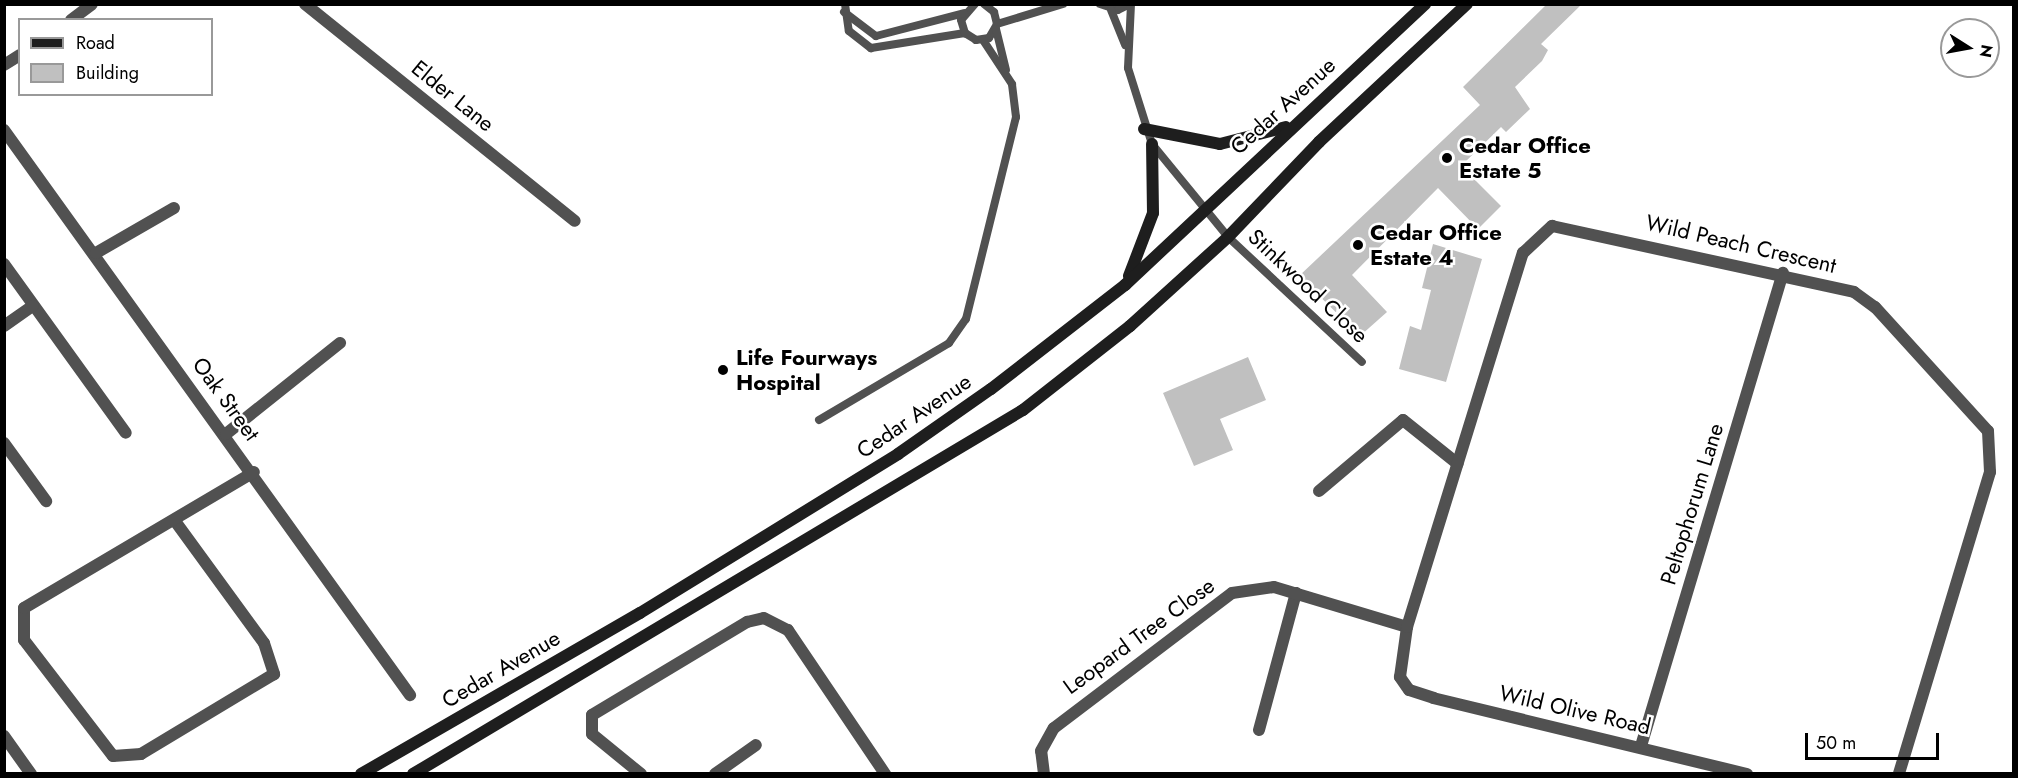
<!DOCTYPE html>
<style>
body{margin:0}
#map{position:relative;width:2018px;height:778px;overflow:hidden;background:#fff;font-family:Jost,sans-serif}
div>[style]{position:absolute}
.building>*{inset:0;background:#c0c0c0}
.lane>*{height:8px;margin:-4px;padding:0 4px;transform-origin:4px;border-radius:4px;background:#515151}
.street>*{height:12px;margin:-6px;padding:0 6px;transform-origin:6px;border-radius:6px;background:#515151}
.secondary>*{height:12px;margin:-6px;padding:0 6px;transform-origin:6px;border-radius:6px;background:#1e1e1e}
.dots>*{width:16px;height:16px;translate:-50% -50%;box-sizing:border-box;border:3px solid #fff;border-radius:50%}
span{translate:-50% -50%;white-space:nowrap;text-align:center;line-height:1.15;-webkit-text-stroke:5px #fff;paint-order:stroke}
.street-label{font-size:22px;color:#000}
.poi-label{font-size:22px;color:#000;font-weight:700}
.left{translate:0 -50%;text-align:left}
.frame{position:absolute;inset:0;border:6px solid #000;pointer-events:none}
.legend{position:absolute;left:18px;top:18px;width:195px;height:78px;box-sizing:border-box;background:#fff;border:2px solid #999;margin:0;padding:8px 10px;list-style:none;font-size:18px;color:#000}
.legend li{display:flex;align-items:center;gap:12px;height:30px}
.legend b{width:30px;border:2px solid #999}
.north{position:absolute;left:1940px;top:18px;width:60px;height:60px;box-sizing:border-box;background:#fff;border:2px solid #999;border-radius:50%;rotate:101deg;font-size:16px;font-weight:700;line-height:24px;text-align:center;color:#000}
.north::after{content:'';display:block;margin:auto;width:21px;height:27px;background:#000;clip-path:polygon(50% 0,100% 100%,50% 72%,0 100%)}
.scale{position:absolute;left:1805px;top:733px;width:134px;height:27px;box-sizing:border-box;border:3px solid #000;border-top:0;padding-left:8px;font-size:18px;line-height:21px;white-space:nowrap;color:#000;-webkit-text-stroke:4px #fff;paint-order:stroke}
</style>
<div id="map">
<div class="building">
<i style="clip-path:polygon(1547px 4px,1582px 4px,1541px 44px,1548px 50px,1542px 61px,1515px 87px,1530px 109px,1506px 132px,1501px 127px,1461px 166px,1501px 206px,1478px 229px,1438px 188px,1352px 275px,1387px 312px,1360px 336px,1299px 276px,1480px 105px,1463px 87px)"></i>
<i style="clip-path:polygon(1433px 244px,1482px 259px,1446px 382px,1399px 369px,1410px 326px,1421px 330px,1431px 290px,1422px 288px)"></i>
<i style="clip-path:polygon(1248px 357px,1266px 400px,1220px 419px,1233px 450px,1194px 466px,1163px 393px)"></i>
</div>
<div class="lane">
<i style="left:845px;top:4px;width:27px;rotate:82deg"></i>
<i style="left:849px;top:31px;width:28px;rotate:38deg"></i>
<i style="left:871px;top:48px;width:95px;rotate:-9.1deg"></i>
<i style="left:975px;top:4px;width:21px;rotate:131deg"></i>
<i style="left:961px;top:20px;width:14px;rotate:73deg"></i>
<i style="left:965px;top:33px;width:13px;rotate:32deg"></i>
<i style="left:976px;top:40px;width:13px;rotate:-9deg"></i>
<i style="left:989px;top:38px;width:16px;rotate:-60deg"></i>
<i style="left:997px;top:24px;width:12px;rotate:-104deg"></i>
<i style="left:994px;top:12px;width:13px;rotate:-141deg"></i>
<i style="left:1100px;top:4px;width:19px;rotate:18deg"></i>
<i style="left:1118px;top:10px;width:13px;rotate:-27deg"></i>
<i style="left:1131px;top:4px;width:64px;rotate:92.7deg"></i>
<i style="left:1128px;top:68px;width:80px;rotate:72.5deg"></i>
<i style="left:1152px;top:144px;width:120px;rotate:50.7deg"></i>
<i style="left:1228px;top:237px;width:183px;rotate:43deg"></i>
<i style="left:1111px;top:10px;width:38px;rotate:68deg"></i>
<i style="left:844px;top:12px;width:40px;rotate:37deg"></i>
<i style="left:876px;top:36px;width:91px;rotate:-14.6deg"></i>
<i style="left:997px;top:24px;width:69px;rotate:-16.9deg"></i>
<i style="left:996px;top:29px;width:42px;rotate:76.3deg"></i>
<i style="left:819px;top:420px;width:151px;rotate:-30.6deg"></i>
<i style="left:949px;top:343px;width:29px;rotate:-55deg"></i>
<i style="left:966px;top:319px;width:208px;rotate:-76.1deg"></i>
<i style="left:1016px;top:117px;width:33px;rotate:-97deg"></i>
<i style="left:1012px;top:84px;width:53px;rotate:-123.4deg"></i>
</div>
<div class="street">
<i style="left:305px;top:4px;width:346px;rotate:38.8deg"></i>
<i style="left:71px;top:20px;width:26px;rotate:-37deg"></i>
<i style="left:4px;top:65px;width:19px;rotate:-32deg"></i>
<i style="left:4px;top:130px;width:696px;rotate:54.3deg"></i>
<i style="left:96px;top:253px;width:90px;rotate:-30deg"></i>
<i style="left:4px;top:264px;width:208px;rotate:54.2deg"></i>
<i style="left:4px;top:326px;width:35px;rotate:-35deg"></i>
<i style="left:226px;top:434px;width:146px;rotate:-38.6deg"></i>
<i style="left:4px;top:443px;width:72px;rotate:54.1deg"></i>
<i style="left:1319px;top:491px;width:110px;rotate:-40.2deg"></i>
<i style="left:1403px;top:420px;width:70px;rotate:38.7deg"></i>
<i style="left:175px;top:521px;width:151px;rotate:53.9deg"></i>
<i style="left:264px;top:643px;width:33px;rotate:72deg"></i>
<i style="left:274px;top:674px;width:155px;rotate:149deg"></i>
<i style="left:141px;top:754px;width:28px;rotate:176deg"></i>
<i style="left:113px;top:756px;width:146px;rotate:-127.5deg"></i>
<i style="left:24px;top:640px;width:32px;rotate:-90deg"></i>
<i style="left:24px;top:608px;width:267px;rotate:-30.6deg"></i>
<i style="left:1259px;top:730px;width:142px;rotate:-74.9deg"></i>
<i style="left:4px;top:736px;width:47px;rotate:54.6deg"></i>
<i style="left:1641px;top:746px;width:494px;rotate:-73.3deg"></i>
<i style="left:641px;top:774px;width:63px;rotate:-140.8deg"></i>
<i style="left:592px;top:734px;width:19px;rotate:-90deg"></i>
<i style="left:592px;top:715px;width:181px;rotate:-31deg"></i>
<i style="left:747px;top:622px;width:17px;rotate:-13deg"></i>
<i style="left:764px;top:618px;width:27px;rotate:27deg"></i>
<i style="left:788px;top:630px;width:174px;rotate:56deg"></i>
<i style="left:715px;top:774px;width:50px;rotate:-35.3deg"></i>
<i style="left:1044px;top:774px;width:23px;rotate:-97deg"></i>
<i style="left:1041px;top:751px;width:26px;rotate:-61deg"></i>
<i style="left:1054px;top:728px;width:223px;rotate:-37.2deg"></i>
<i style="left:1232px;top:593px;width:42px;rotate:-8.1deg"></i>
<i style="left:1274px;top:587px;width:139px;rotate:16.7deg"></i>
<i style="left:1747px;top:774px;width:322px;rotate:-166.4deg"></i>
<i style="left:1434px;top:698px;width:26px;rotate:-162deg"></i>
<i style="left:1409px;top:690px;width:16px;rotate:-125deg"></i>
<i style="left:1400px;top:677px;width:50px;rotate:-82deg"></i>
<i style="left:1407px;top:627px;width:392px;rotate:-72.8deg"></i>
<i style="left:1523px;top:253px;width:40px;rotate:-43deg"></i>
<i style="left:1552px;top:226px;width:309px;rotate:12.3deg"></i>
<i style="left:1854px;top:292px;width:26px;rotate:36deg"></i>
<i style="left:1875px;top:307px;width:168px;rotate:47.7deg"></i>
<i style="left:1988px;top:431px;width:41px;rotate:87.2deg"></i>
<i style="left:1990px;top:472px;width:315px;rotate:106.8deg"></i>
</div>
<div class="secondary">
<i style="left:1144px;top:129px;width:77px;rotate:11.2deg"></i>
<i style="left:1220px;top:144px;width:68px;rotate:-14.4deg"></i>
<i style="left:1129px;top:276px;width:67px;rotate:-69.1deg"></i>
<i style="left:1153px;top:213px;width:69px;rotate:-90.8deg"></i>
<i style="left:361px;top:774px;width:322px;rotate:-30deg"></i>
<i style="left:640px;top:613px;width:303px;rotate:-31.6deg"></i>
<i style="left:898px;top:454px;width:113px;rotate:-35deg"></i>
<i style="left:991px;top:389px;width:170px;rotate:-37.8deg"></i>
<i style="left:1125px;top:285px;width:411px;rotate:-43.1deg"></i>
<i style="left:413px;top:774px;width:710px;rotate:-30.83deg"></i>
<i style="left:1023px;top:410px;width:136px;rotate:-38.1deg"></i>
<i style="left:1130px;top:326px;width:132px;rotate:-42.2deg"></i>
<i style="left:1228px;top:237px;width:132px;rotate:-46.2deg"></i>
<i style="left:1319px;top:142px;width:202px;rotate:-43deg"></i>
</div>
<div class="dots">
<i style="left:1447px;top:158px;background:#000"></i>
<i style="left:1358px;top:245px;background:#000"></i>
<i style="left:723px;top:370px;background:#000"></i>
</div>
<div class="street-label">
<span style="left:453px;top:96px;rotate:39deg">Elder Lane</span>
<span style="left:1283px;top:106px;rotate:-42deg">Cedar Avenue</span>
<span style="left:1741px;top:244px;rotate:13deg">Wild Peach Crescent</span>
<span style="left:1308px;top:286px;rotate:43deg">Stinkwood Close</span>
<span style="left:226px;top:399px;rotate:54deg">Oak Street</span>
<span style="left:914px;top:416px;rotate:-34deg">Cedar Avenue</span>
<span style="left:1692px;top:504px;rotate:-73deg">Peltophorum Lane</span>
<span style="left:1139px;top:636px;rotate:-36deg">Leopard Tree Close</span>
<span style="left:501px;top:669px;rotate:-30deg">Cedar Avenue</span>
<span style="left:1575px;top:710px;rotate:13deg">Wild Olive Road</span>
</div>
<div class="poi-label">
<span class="left" style="left:1459px;top:158px">Cedar Office<br>Estate 5</span>
<span class="left" style="left:1370px;top:245px">Cedar Office<br>Estate 4</span>
<span class="left" style="left:736px;top:370px">Life Fourways<br>Hospital</span>
</div>
<div class="frame"></div>
<ul class="legend">
<li><b style="height:8px;background:#1e1e1e"></b>Road</li>
<li><b style="height:16px;background:#c0c0c0"></b>Building</li>
</ul>
<div class="north">N</div>
<div class="scale">50 m</div>
</div>
